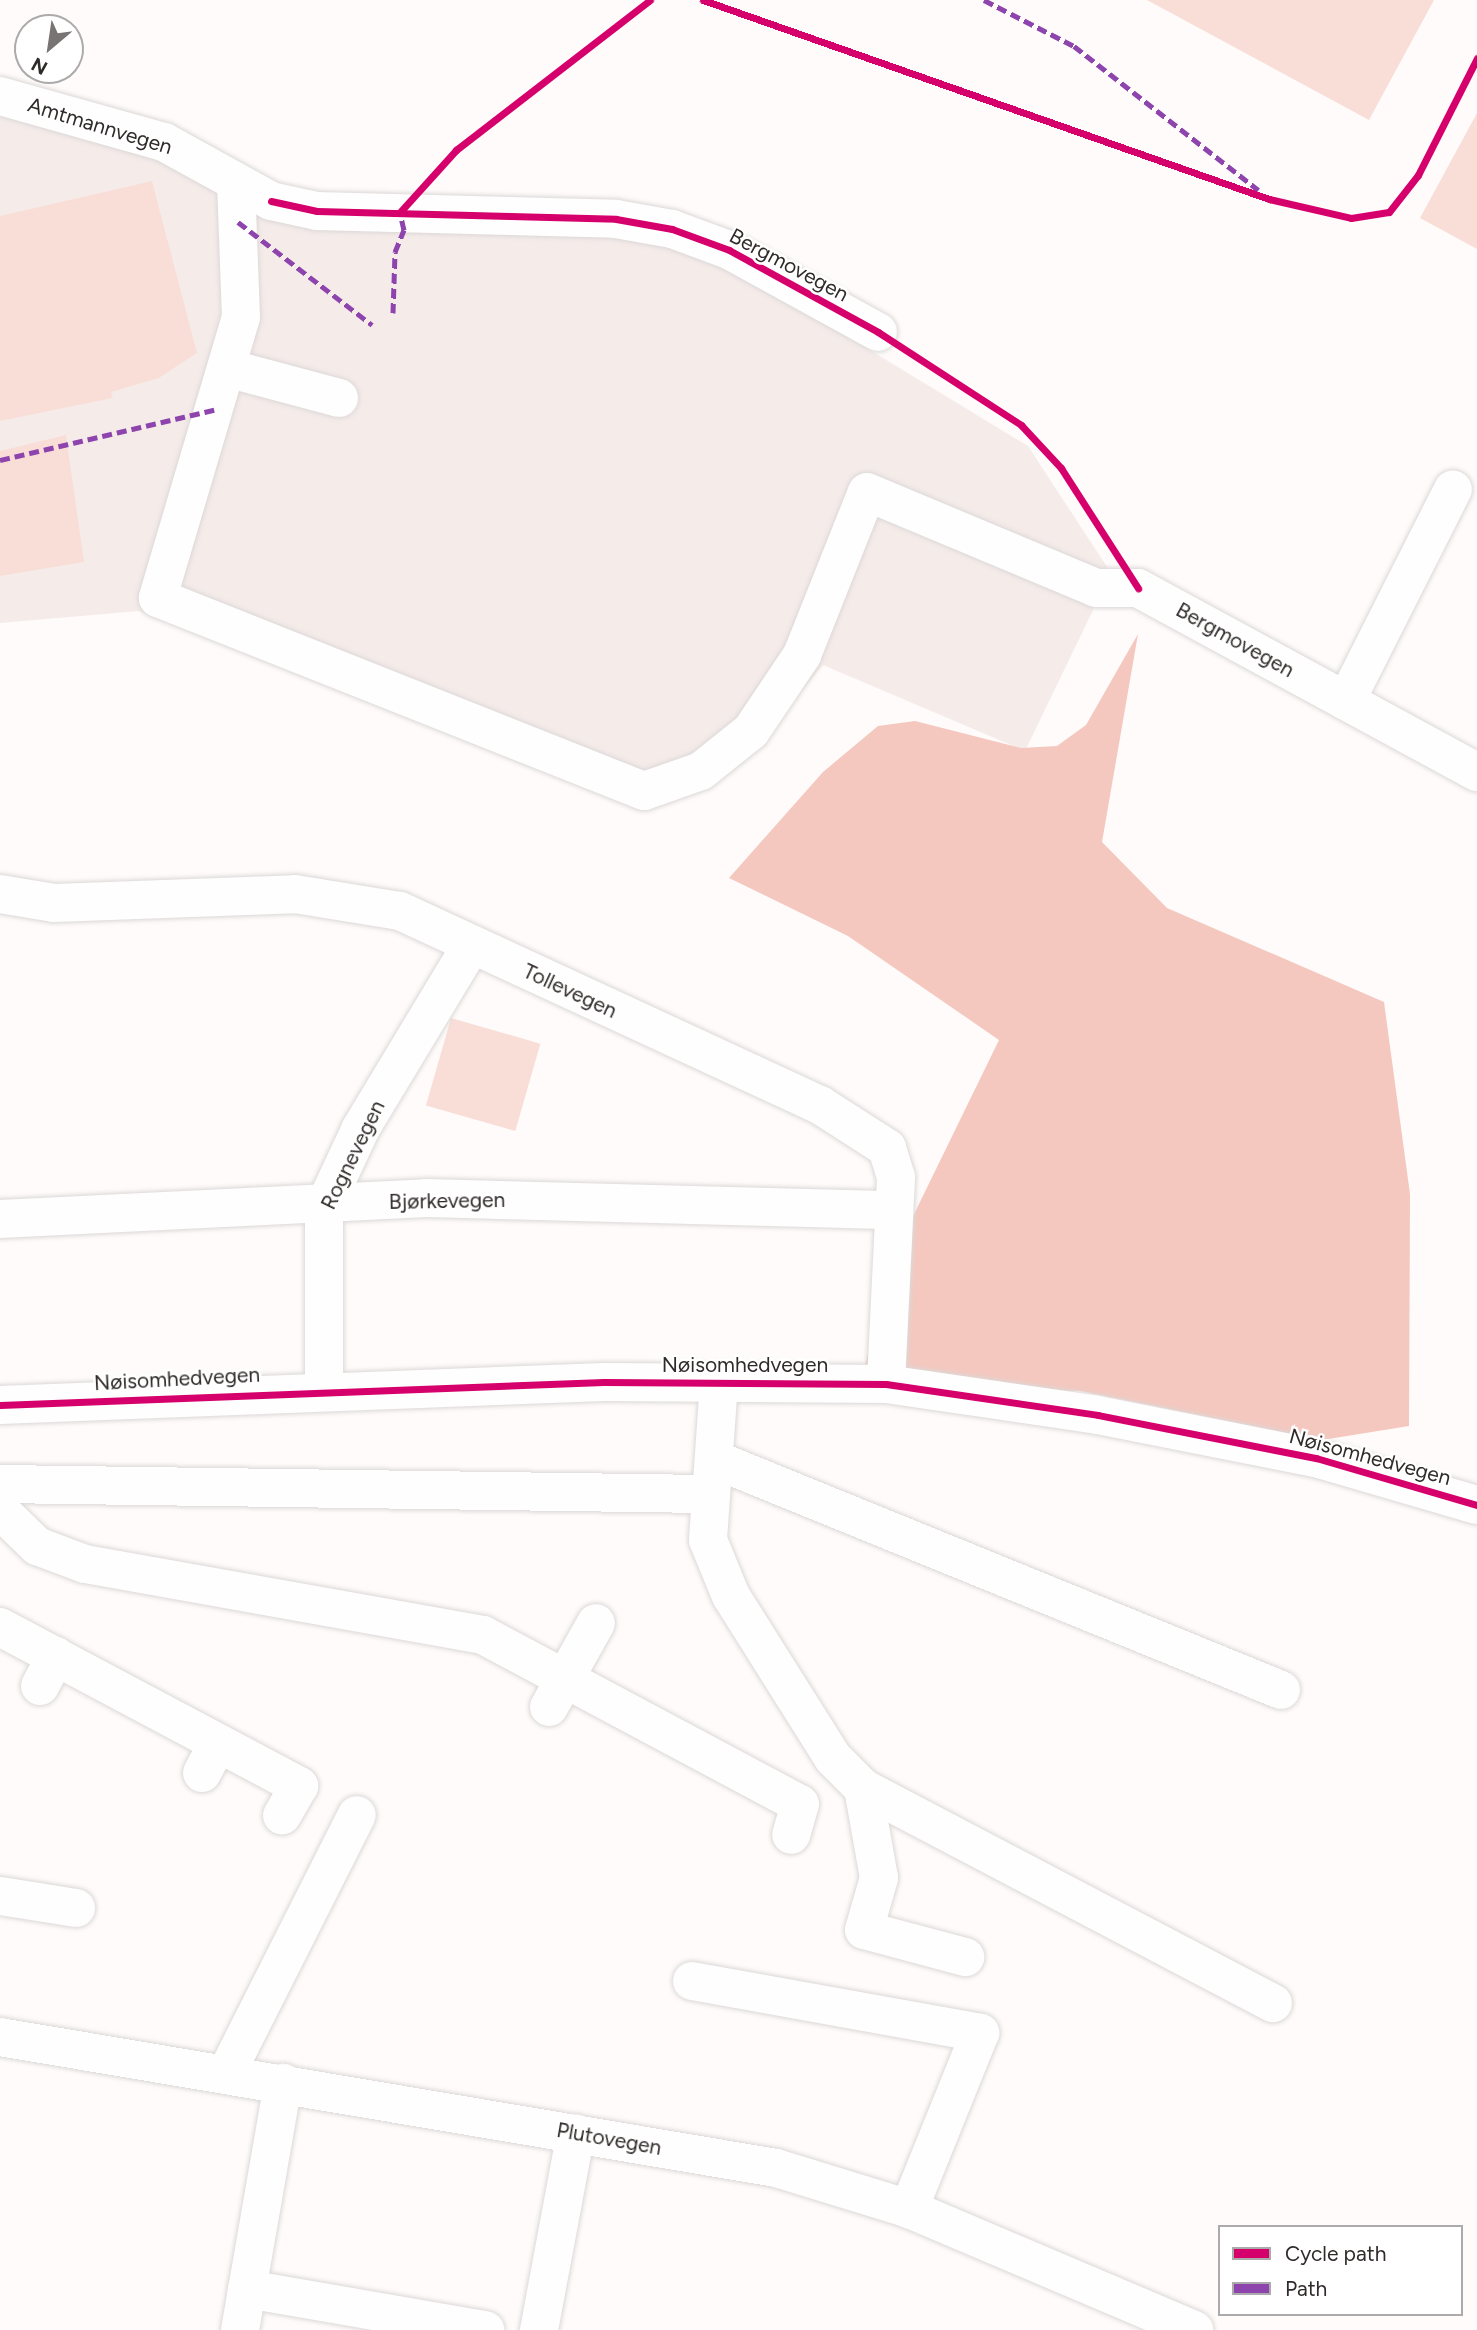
<!DOCTYPE html>
<meta charset="utf-8">
<style>
body{margin:0}
#map{position:relative;width:1477px;height:2330px;overflow:hidden;background:#fefbfa;font-family:Figtree,sans-serif}
div>[style]{position:absolute}
.built>*{inset:0;background:#f5ecea}
.green>*{inset:0;background:#f9ded8;transform-origin:0 0}
.forest>*{inset:0;background:#f4c8bf}
.roads{filter:drop-shadow(0 0 2px #dcd8d7) drop-shadow(0 0 2px #dcd8d7)}
.minor>*{height:38px;margin:-19px;padding:0 19px;transform-origin:19px;border-radius:19px;background:#fffefe}
.quiet>*{height:5px;margin-top:-2.5px;transform-origin:0;background:repeating-linear-gradient(90deg,#8e44ad 0 10px,transparent 0 15px)}
.cycleway>*{height:7px;margin:-3.5px;padding:0 3.5px;transform-origin:3.5px;border-radius:3.5px;background:#d6006c}
span{translate:-50% -50%;white-space:nowrap;text-align:center;line-height:1.15;-webkit-text-stroke:5px #fff;paint-order:stroke}
.street-label{font-size:21px;color:#302b2a}
.legend{position:absolute;left:1218px;top:2225px;width:245px;height:91px;box-sizing:border-box;background:#fff;border:2px solid #acaaaa;margin:0;padding:9px 12px;list-style:none;font-size:21px;color:#302b2a}
.legend li{display:flex;align-items:center;gap:14px;height:35px}
.legend b{width:35px;border:2px solid #acaaaa}
.north{position:absolute;left:14px;top:14px;width:70px;height:70px;box-sizing:border-box;background:#fff;border:2px solid #acaaaa;border-radius:50%;rotate:209deg;font-size:19px;font-weight:700;line-height:28px;text-align:center;color:#302b2a}
.north::after{content:'';display:block;margin:auto;width:24px;height:32px;background:#787473;clip-path:polygon(50% 0,100% 100%,50% 72%,0 100%)}
</style>
<div id="map">
<div class="built">
<i style="clip-path:polygon(0 113px,109px 134px,276px 221px,634px 236px,743px 273px,1028px 446px,1111px 573px,1025px 751px,823px 665px,740px 765px,653px 801px,594px 791px,139px 611px,0 623px)"></i>
</div>
<div class="green">
<i style="clip-path:polygon(1147px 0,1434px 0,1369px 120px)"></i>
<i style="clip-path:polygon(1477px 113px,1477px 249px,1420px 218px)"></i>
<i style="clip-path:polygon(152px 181px,197px 353px,159px 378px,111px 392px,113px 398px,0 421px,0 216px)"></i>
<i style="clip-path:polygon(66px 435px,84px 562px,0 576px,0 451px)"></i>
<i style="left:451px;top:1018px;width:93px;height:91px;rotate:16deg"></i>
</div>
<div class="forest">
<i style="clip-path:polygon(1138px 634px,1102px 842px,1167px 908px,1384px 1002px,1410px 1194px,1409px 1426px,1322px 1440px,1080px 1391px,859px 1386px,898px 1247px,999px 1040px,848px 936px,729px 878px,823px 772px,878px 726px,915px 721px,1021px 748px,1057px 746px,1086px 725px)"></i>
</div>
<div class="roads">
<div class="minor">
<i style="left:0;top:96px;width:170px;rotate:15.7deg"></i>
<i style="left:164px;top:142px;width:122px;rotate:28.9deg"></i>
<i style="left:271px;top:201px;width:47px;rotate:12.3deg"></i>
<i style="left:317px;top:211px;width:299px;rotate:1.5deg"></i>
<i style="left:616px;top:219px;width:57px;rotate:10.1deg"></i>
<i style="left:672px;top:229px;width:61px;rotate:20.2deg"></i>
<i style="left:729px;top:250px;width:170px;rotate:28.8deg"></i>
<i style="left:236px;top:182px;width:135px;rotate:87.9deg"></i>
<i style="left:241px;top:317px;width:293px;rotate:106.5deg"></i>
<i style="left:158px;top:598px;width:523px;rotate:21.66deg"></i>
<i style="left:644px;top:791px;width:60px;rotate:-19.3deg"></i>
<i style="left:701px;top:771px;width:64px;rotate:-38.7deg"></i>
<i style="left:751px;top:731px;width:92px;rotate:-56.1deg"></i>
<i style="left:802px;top:655px;width:175px;rotate:-68.3deg"></i>
<i style="left:867px;top:492px;width:248px;rotate:22.7deg"></i>
<i style="left:1096px;top:588px;width:42px"></i>
<i style="left:1138px;top:588px;width:386px;rotate:28.5deg"></i>
<i style="left:227px;top:368px;width:116px;rotate:15deg"></i>
<i style="left:1346px;top:701px;width:237px;rotate:-63.2deg"></i>
<i style="left:0;top:894px;width:55px;rotate:9.5deg"></i>
<i style="left:54px;top:903px;width:241px;rotate:-2.1deg"></i>
<i style="left:295px;top:894px;width:106px;rotate:9.2deg"></i>
<i style="left:400px;top:911px;width:463px;rotate:24.8deg"></i>
<i style="left:820px;top:1105px;width:80px;rotate:32.7deg"></i>
<i style="left:887px;top:1148px;width:31px;rotate:73deg"></i>
<i style="left:896px;top:1178px;width:206px;rotate:92.8deg"></i>
<i style="left:0;top:1219px;width:427px;rotate:-2.8deg"></i>
<i style="left:426px;top:1198px;width:468px;rotate:1.5deg"></i>
<i style="left:719px;top:1382px;width:158px;rotate:94deg"></i>
<i style="left:708px;top:1540px;width:61px;rotate:67.7deg"></i>
<i style="left:731px;top:1596px;width:191px;rotate:57.8deg"></i>
<i style="left:833px;top:1758px;width:42px;rotate:45deg"></i>
<i style="left:863px;top:1788px;width:91px;rotate:79.9deg"></i>
<i style="left:879px;top:1878px;width:54px;rotate:106.1deg"></i>
<i style="left:864px;top:1930px;width:105px;rotate:15deg"></i>
<i style="left:324px;top:1389px;width:182px;rotate:-90deg"></i>
<i style="left:324px;top:1207px;width:87px;rotate:-64.9deg"></i>
<i style="left:361px;top:1128px;width:213px;rotate:-58.9deg"></i>
<i style="left:0;top:1405px;width:604px;rotate:-2.18deg"></i>
<i style="left:604px;top:1382px;width:282px;rotate:0.4deg"></i>
<i style="left:886px;top:1384px;width:214px;rotate:8.3deg"></i>
<i style="left:1098px;top:1415px;width:222px;rotate:11.2deg"></i>
<i style="left:1316px;top:1458px;width:168px;rotate:16.3deg"></i>
<i style="left:716px;top:1460px;width:610px;rotate:22.15deg"></i>
<i style="left:0;top:1484px;width:708px;rotate:0.81deg"></i>
<i style="left:0;top:1510px;width:52px;rotate:44.2deg"></i>
<i style="left:37px;top:1546px;width:51px;rotate:20.6deg"></i>
<i style="left:85px;top:1564px;width:404px;rotate:10.1deg"></i>
<i style="left:483px;top:1635px;width:359px;rotate:28.1deg"></i>
<i style="left:800px;top:1804px;width:32px;rotate:106deg"></i>
<i style="left:0;top:1627px;width:339px;rotate:28deg"></i>
<i style="left:299px;top:1786px;width:34px;rotate:120deg"></i>
<i style="left:40px;top:1686px;width:34px;rotate:-62deg"></i>
<i style="left:549px;top:1707px;width:96px;rotate:-60.8deg"></i>
<i style="left:202px;top:1773px;width:34px;rotate:-62deg"></i>
<i style="left:863px;top:1788px;width:463px;rotate:27.7deg"></i>
<i style="left:0;top:1896px;width:77px;rotate:9deg"></i>
<i style="left:692px;top:1981px;width:293px;rotate:10.2deg"></i>
<i style="left:980px;top:2033px;width:190px;rotate:112deg"></i>
<i style="left:0;top:2037px;width:787px;rotate:9.58deg"></i>
<i style="left:776px;top:2168px;width:139px;rotate:17.1deg"></i>
<i style="left:909px;top:2209px;width:310px;rotate:23deg"></i>
<i style="left:226px;top:2074px;width:290px;rotate:-63.2deg"></i>
<i style="left:247px;top:2289px;width:242px;rotate:9.8deg"></i>
<i style="left:240px;top:2330px;width:251px;rotate:-80.1deg"></i>
<i style="left:539px;top:2330px;width:200px;rotate:-79.4deg"></i>
</div>
</div>
<div class="quiet">
<i style="left:984px;top:0;width:101px;rotate:27.1deg"></i>
<i style="left:1074px;top:46px;width:234px;rotate:38deg"></i>
<i style="left:238px;top:222px;width:169px;rotate:37.5deg"></i>
<i style="left:393px;top:313px;width:61px;rotate:-88.1deg"></i>
<i style="left:395px;top:252px;width:24px;rotate:-68deg"></i>
<i style="left:404px;top:230px;width:18px;rotate:-103deg"></i>
<i style="left:0;top:460px;width:220px;rotate:-13.2deg"></i>
</div>
<div class="cycleway">
<i style="left:703px;top:0;width:600px;rotate:19.37deg"></i>
<i style="left:1269px;top:199px;width:84px;rotate:13deg"></i>
<i style="left:1351px;top:218px;width:38px;rotate:-9deg"></i>
<i style="left:1389px;top:212px;width:47px;rotate:-51.9deg"></i>
<i style="left:1418px;top:175px;width:131px;rotate:-63.2deg"></i>
<i style="left:271px;top:201px;width:47px;rotate:12.3deg"></i>
<i style="left:317px;top:211px;width:299px;rotate:1.5deg"></i>
<i style="left:616px;top:219px;width:57px;rotate:10.1deg"></i>
<i style="left:672px;top:229px;width:61px;rotate:20.2deg"></i>
<i style="left:729px;top:250px;width:170px;rotate:28.8deg"></i>
<i style="left:878px;top:332px;width:171px;rotate:33deg"></i>
<i style="left:1021px;top:425px;width:59px;rotate:47.1deg"></i>
<i style="left:1061px;top:468px;width:143px;rotate:57.3deg"></i>
<i style="left:400px;top:212px;width:84px;rotate:-47.9deg"></i>
<i style="left:456px;top:150px;width:245px;rotate:-37.7deg"></i>
<i style="left:0;top:1405px;width:604px;rotate:-2.18deg"></i>
<i style="left:604px;top:1382px;width:282px;rotate:0.4deg"></i>
<i style="left:886px;top:1384px;width:214px;rotate:8.3deg"></i>
<i style="left:1098px;top:1415px;width:222px;rotate:11.2deg"></i>
<i style="left:1316px;top:1458px;width:168px;rotate:16.3deg"></i>
</div>
<div class="street-label">
<span style="left:100px;top:126px;rotate:17deg">Amtmannvegen</span>
<span style="left:789px;top:265px;rotate:28deg">Bergmovegen</span>
<span style="left:1235px;top:640px;rotate:29deg">Bergmovegen</span>
<span style="left:570px;top:991px;rotate:25deg">Tollevegen</span>
<span style="left:353px;top:1155px;rotate:-64deg">Rognevegen</span>
<span style="left:447px;top:1201px;rotate:-1deg">Bjørkevegen</span>
<span style="left:745px;top:1365px">Nøisomhedvegen</span>
<span style="left:177px;top:1379px;rotate:-3deg">Nøisomhedvegen</span>
<span style="left:1370px;top:1457px;rotate:15deg">Nøisomhedvegen</span>
<span style="left:609px;top:2139px;rotate:10deg">Plutovegen</span>
</div>
<ul class="legend">
<li><b style="height:9px;background:#d6006c"></b>Cycle path</li>
<li><b style="height:9px;background:#8e44ad"></b>Path</li>
</ul>
<div class="north">N</div>
</div>
